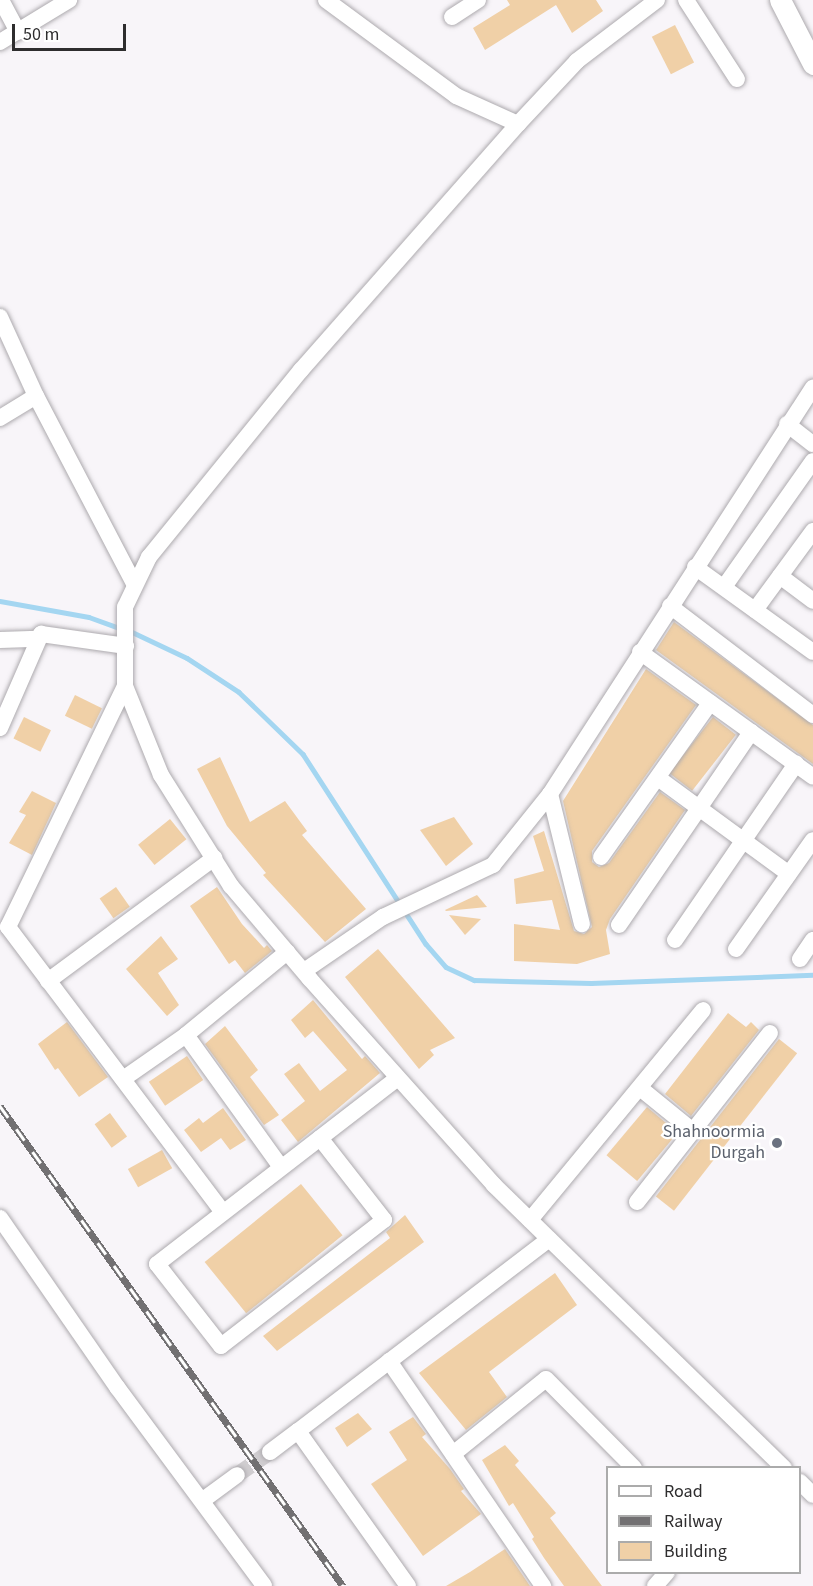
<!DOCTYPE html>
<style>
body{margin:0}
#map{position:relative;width:813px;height:1586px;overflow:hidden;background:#f8f5f9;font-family:"Source Sans 3",sans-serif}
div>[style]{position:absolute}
.stream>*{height:4.5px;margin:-2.25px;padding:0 2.25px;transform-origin:2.25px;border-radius:2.25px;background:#a4d6f1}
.building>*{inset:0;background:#f0d0a7;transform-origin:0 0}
.minor-tunnel>*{height:16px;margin-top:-8px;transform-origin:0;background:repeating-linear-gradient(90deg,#d0cdd0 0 16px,transparent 0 24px)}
.roads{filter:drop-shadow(0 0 2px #adaaae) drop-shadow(0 0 2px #adaaae)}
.minor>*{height:16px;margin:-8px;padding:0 8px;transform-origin:8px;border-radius:8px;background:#fff}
.tertiary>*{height:21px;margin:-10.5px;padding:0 10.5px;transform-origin:10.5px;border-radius:10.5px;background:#fff}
.rail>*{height:7px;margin-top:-3.5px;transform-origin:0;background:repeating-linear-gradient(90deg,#fff 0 14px,#727072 0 28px);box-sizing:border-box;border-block:2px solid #727072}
.dots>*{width:16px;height:16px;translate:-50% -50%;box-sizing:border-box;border:3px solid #fff;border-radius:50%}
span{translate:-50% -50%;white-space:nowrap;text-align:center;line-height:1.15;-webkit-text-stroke:4.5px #fff;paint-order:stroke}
.worship-label{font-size:18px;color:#5b616d}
.right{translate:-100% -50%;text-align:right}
.legend{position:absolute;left:606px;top:1466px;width:195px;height:108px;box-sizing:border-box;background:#fff;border:2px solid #ababab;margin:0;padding:8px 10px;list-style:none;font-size:18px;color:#2e2d2e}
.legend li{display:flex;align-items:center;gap:12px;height:30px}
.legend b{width:30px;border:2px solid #ababab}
.scale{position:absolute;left:12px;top:24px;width:114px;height:27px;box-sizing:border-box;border:3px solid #2e2d2e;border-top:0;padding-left:8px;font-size:18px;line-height:21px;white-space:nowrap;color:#2e2d2e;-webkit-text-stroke:4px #fff;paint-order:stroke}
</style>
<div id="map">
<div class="stream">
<i style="left:0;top:601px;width:90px;rotate:10.2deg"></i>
<i style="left:89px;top:617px;width:33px;rotate:20deg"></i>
<i style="left:128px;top:630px;width:65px;rotate:25.4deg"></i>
<i style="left:187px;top:658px;width:62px;rotate:33.2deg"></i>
<i style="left:239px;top:692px;width:89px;rotate:44.1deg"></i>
<i style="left:303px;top:754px;width:226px;rotate:57.1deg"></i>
<i style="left:426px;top:944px;width:30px;rotate:49deg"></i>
<i style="left:446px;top:967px;width:31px;rotate:25deg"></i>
<i style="left:474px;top:980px;width:117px;rotate:1.5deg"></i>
<i style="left:591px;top:983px;width:222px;rotate:-2.1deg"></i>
</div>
<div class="building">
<i style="clip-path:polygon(507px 0,596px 0,603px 11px,572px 33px,556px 5px,485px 50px,473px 28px,510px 5px)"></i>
<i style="left:675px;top:25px;width:42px;height:26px;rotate:63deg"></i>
<i style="clip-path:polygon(674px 622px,813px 725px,813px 764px,656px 650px)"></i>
<i style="clip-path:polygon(646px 669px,696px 705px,592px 851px,592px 862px,599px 867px,609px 863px,660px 792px,685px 810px,610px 919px,606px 930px,610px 954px,577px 964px,514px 961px,514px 924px,560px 930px,552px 900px,516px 904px,514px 879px,544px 871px,533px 836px,544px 831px,574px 931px,584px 934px,592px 927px,563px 801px)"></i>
<i style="left:75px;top:695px;width:30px;height:23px;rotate:26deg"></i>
<i style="left:24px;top:717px;width:30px;height:24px;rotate:26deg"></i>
<i style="left:713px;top:717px;width:29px;height:71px;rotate:38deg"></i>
<i style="clip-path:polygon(220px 757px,250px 822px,285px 801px,307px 831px,302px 835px,366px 909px,325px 942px,263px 875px,266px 873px,227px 826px,197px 769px)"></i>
<i style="clip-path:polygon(32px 791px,56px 803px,32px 855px,9px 843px,26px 815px,19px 812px)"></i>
<i style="clip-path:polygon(454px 817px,473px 844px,446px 866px,420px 830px)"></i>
<i style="left:170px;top:819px;width:26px;height:41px;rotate:51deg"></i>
<i style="left:116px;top:887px;width:24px;height:20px;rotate:55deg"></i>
<i style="clip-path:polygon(217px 887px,242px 924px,264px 948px,267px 945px,272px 951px,245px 973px,235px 960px,229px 964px,190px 906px)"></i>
<i style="clip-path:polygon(477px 895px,487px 907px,446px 911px,445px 910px)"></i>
<i style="clip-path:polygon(449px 915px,481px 919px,465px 935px)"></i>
<i style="clip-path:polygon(161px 936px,178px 959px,158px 973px,179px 1005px,167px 1016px,126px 969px)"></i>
<i style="clip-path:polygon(378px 949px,455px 1038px,430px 1050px,434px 1055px,419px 1069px,345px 977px)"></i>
<i style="clip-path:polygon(313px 1000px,362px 1059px,365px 1056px,380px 1073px,298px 1142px,281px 1120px,305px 1101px,284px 1074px,299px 1063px,320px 1091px,347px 1070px,313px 1031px,305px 1038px,291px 1020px)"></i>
<i style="clip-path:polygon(728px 1013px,746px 1027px,751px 1022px,759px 1030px,691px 1116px,665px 1094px)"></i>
<i style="clip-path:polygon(67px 1022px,108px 1077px,79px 1097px,58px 1068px,55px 1070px,38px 1044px)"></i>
<i style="clip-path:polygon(225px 1026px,258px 1070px,250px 1077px,279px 1115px,264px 1125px,205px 1044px)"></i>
<i style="left:779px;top:1039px;width:23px;height:200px;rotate:38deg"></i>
<i style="left:187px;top:1056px;width:29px;height:46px;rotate:56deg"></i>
<i style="left:647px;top:1107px;width:40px;height:63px;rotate:40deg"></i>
<i style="clip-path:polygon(223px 1108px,246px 1140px,230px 1150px,221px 1138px,201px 1152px,184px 1130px,199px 1118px,203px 1123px)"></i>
<i style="left:110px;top:1113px;width:29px;height:19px;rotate:54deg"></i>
<i style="left:162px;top:1150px;width:21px;height:39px;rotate:61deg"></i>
<i style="left:301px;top:1184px;width:66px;height:124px;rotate:51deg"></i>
<i style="clip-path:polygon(405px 1215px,424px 1242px,277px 1351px,263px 1336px,390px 1238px,386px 1232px)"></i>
<i style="clip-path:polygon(555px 1273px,577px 1305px,489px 1372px,507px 1397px,466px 1430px,419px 1373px)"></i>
<i style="clip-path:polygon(358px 1413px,372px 1429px,347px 1447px,335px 1428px)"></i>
<i style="clip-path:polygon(413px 1417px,426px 1434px,422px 1437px,450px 1469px,464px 1489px,461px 1491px,481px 1514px,423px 1556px,371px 1484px,407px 1460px,389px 1432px)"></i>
<i style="clip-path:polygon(505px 1445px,519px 1461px,515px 1465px,556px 1513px,550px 1518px,602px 1586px,564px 1586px,544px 1558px,532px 1539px,534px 1537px,513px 1503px,509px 1506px,482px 1460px)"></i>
<i style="clip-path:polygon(505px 1549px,530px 1586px,446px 1586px,470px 1572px)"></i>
</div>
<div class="minor-tunnel">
<i style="left:237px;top:1475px;width:40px;rotate:-34.9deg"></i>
</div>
<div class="roads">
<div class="minor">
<i style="left:1px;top:0;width:36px;rotate:62deg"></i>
<i style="left:326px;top:0;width:162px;rotate:36.4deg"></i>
<i style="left:456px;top:96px;width:68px;rotate:24.3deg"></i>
<i style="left:657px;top:0;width:101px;rotate:142.7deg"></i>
<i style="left:577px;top:61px;width:86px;rotate:133.1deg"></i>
<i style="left:518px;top:124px;width:328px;rotate:131.4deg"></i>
<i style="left:301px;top:370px;width:241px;rotate:129.1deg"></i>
<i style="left:149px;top:557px;width:55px;rotate:115.6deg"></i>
<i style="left:125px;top:607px;width:79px;rotate:90deg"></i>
<i style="left:125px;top:686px;width:96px;rotate:68deg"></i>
<i style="left:161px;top:775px;width:131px;rotate:57.8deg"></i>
<i style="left:231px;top:886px;width:121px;rotate:49.7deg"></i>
<i style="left:309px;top:978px;width:278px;rotate:48.2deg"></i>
<i style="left:494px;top:1185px;width:405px;rotate:44.3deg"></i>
<i style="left:686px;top:0;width:94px;rotate:57.2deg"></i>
<i style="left:452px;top:17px;width:31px;rotate:-33deg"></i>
<i style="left:0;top:42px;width:81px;rotate:-31.3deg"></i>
<i style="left:0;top:317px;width:87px;rotate:65.5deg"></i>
<i style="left:36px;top:396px;width:213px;rotate:62.4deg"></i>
<i style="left:0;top:418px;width:42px;rotate:-31.4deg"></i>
<i style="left:787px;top:424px;width:33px;rotate:38deg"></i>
<i style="left:695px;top:567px;width:145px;rotate:35.8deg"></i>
<i style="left:780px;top:576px;width:41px;rotate:37.1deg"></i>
<i style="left:724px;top:587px;width:154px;rotate:-54.8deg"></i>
<i style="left:670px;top:606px;width:180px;rotate:37.3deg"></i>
<i style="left:755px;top:610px;width:98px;rotate:-53.7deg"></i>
<i style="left:0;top:640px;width:38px;rotate:-2deg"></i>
<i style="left:640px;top:652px;width:213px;rotate:35.8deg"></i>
<i style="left:125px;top:686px;width:268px;rotate:115.9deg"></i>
<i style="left:8px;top:927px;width:357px;rotate:53deg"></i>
<i style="left:0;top:728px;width:103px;rotate:-66.4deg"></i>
<i style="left:41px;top:634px;width:86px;rotate:8deg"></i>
<i style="left:658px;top:778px;width:162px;rotate:36.2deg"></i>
<i style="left:550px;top:794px;width:134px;rotate:76.2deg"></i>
<i style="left:601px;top:857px;width:189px;rotate:-54.7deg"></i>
<i style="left:619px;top:925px;width:234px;rotate:-55.6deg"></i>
<i style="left:675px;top:940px;width:214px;rotate:-55.5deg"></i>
<i style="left:736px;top:949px;width:133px;rotate:-54.8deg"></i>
<i style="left:800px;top:959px;width:23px;rotate:-56deg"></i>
<i style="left:304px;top:971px;width:96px;rotate:-34.4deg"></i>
<i style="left:383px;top:917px;width:122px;rotate:-25.3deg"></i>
<i style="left:493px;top:865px;width:91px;rotate:-51.2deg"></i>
<i style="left:550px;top:794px;width:484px;rotate:-57.1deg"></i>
<i style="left:48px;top:981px;width:207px;rotate:-36.5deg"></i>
<i style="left:186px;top:1035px;width:163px;rotate:54.3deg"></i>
<i style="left:123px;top:1079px;width:77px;rotate:-34.9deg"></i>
<i style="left:186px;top:1035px;width:131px;rotate:-39.4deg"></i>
<i style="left:640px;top:1088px;width:68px;rotate:39.1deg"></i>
<i style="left:320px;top:1138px;width:104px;rotate:52deg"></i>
<i style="left:384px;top:1220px;width:206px;rotate:142.3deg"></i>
<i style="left:221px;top:1346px;width:104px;rotate:-128deg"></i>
<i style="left:157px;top:1264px;width:304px;rotate:-37.7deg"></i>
<i style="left:637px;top:1202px;width:215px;rotate:-51.8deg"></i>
<i style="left:0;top:1218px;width:206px;rotate:55.3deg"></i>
<i style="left:117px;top:1387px;width:247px;rotate:53.5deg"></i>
<i style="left:530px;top:1220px;width:272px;rotate:-50.5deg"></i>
<i style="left:389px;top:1361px;width:273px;rotate:55.6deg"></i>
<i style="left:270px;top:1452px;width:35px;rotate:-37deg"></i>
<i style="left:453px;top:1454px;width:119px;rotate:-38.9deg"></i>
<i style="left:546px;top:1379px;width:125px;rotate:45.3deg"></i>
<i style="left:800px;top:1482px;width:18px;rotate:45deg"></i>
<i style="left:203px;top:1500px;width:42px;rotate:-36.3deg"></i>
<i style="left:408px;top:1586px;width:190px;rotate:-125.4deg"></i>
<i style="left:298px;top:1431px;width:316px;rotate:-37.4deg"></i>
<i style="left:655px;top:1586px;width:18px;rotate:-49deg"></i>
</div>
<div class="tertiary">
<i style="left:780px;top:0;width:72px;rotate:62.7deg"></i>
</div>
</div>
<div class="rail">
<i style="left:0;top:1106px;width:590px;rotate:54.45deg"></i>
</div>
<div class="dots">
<i style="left:777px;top:1143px;background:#6b7280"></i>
</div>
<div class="worship-label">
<span class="right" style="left:765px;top:1143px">Shahnoormia<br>Durgah</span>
</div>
<ul class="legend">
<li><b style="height:8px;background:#fff"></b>Road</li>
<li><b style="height:8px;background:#727072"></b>Railway</li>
<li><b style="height:16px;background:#f0d0a7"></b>Building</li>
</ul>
<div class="scale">50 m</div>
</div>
